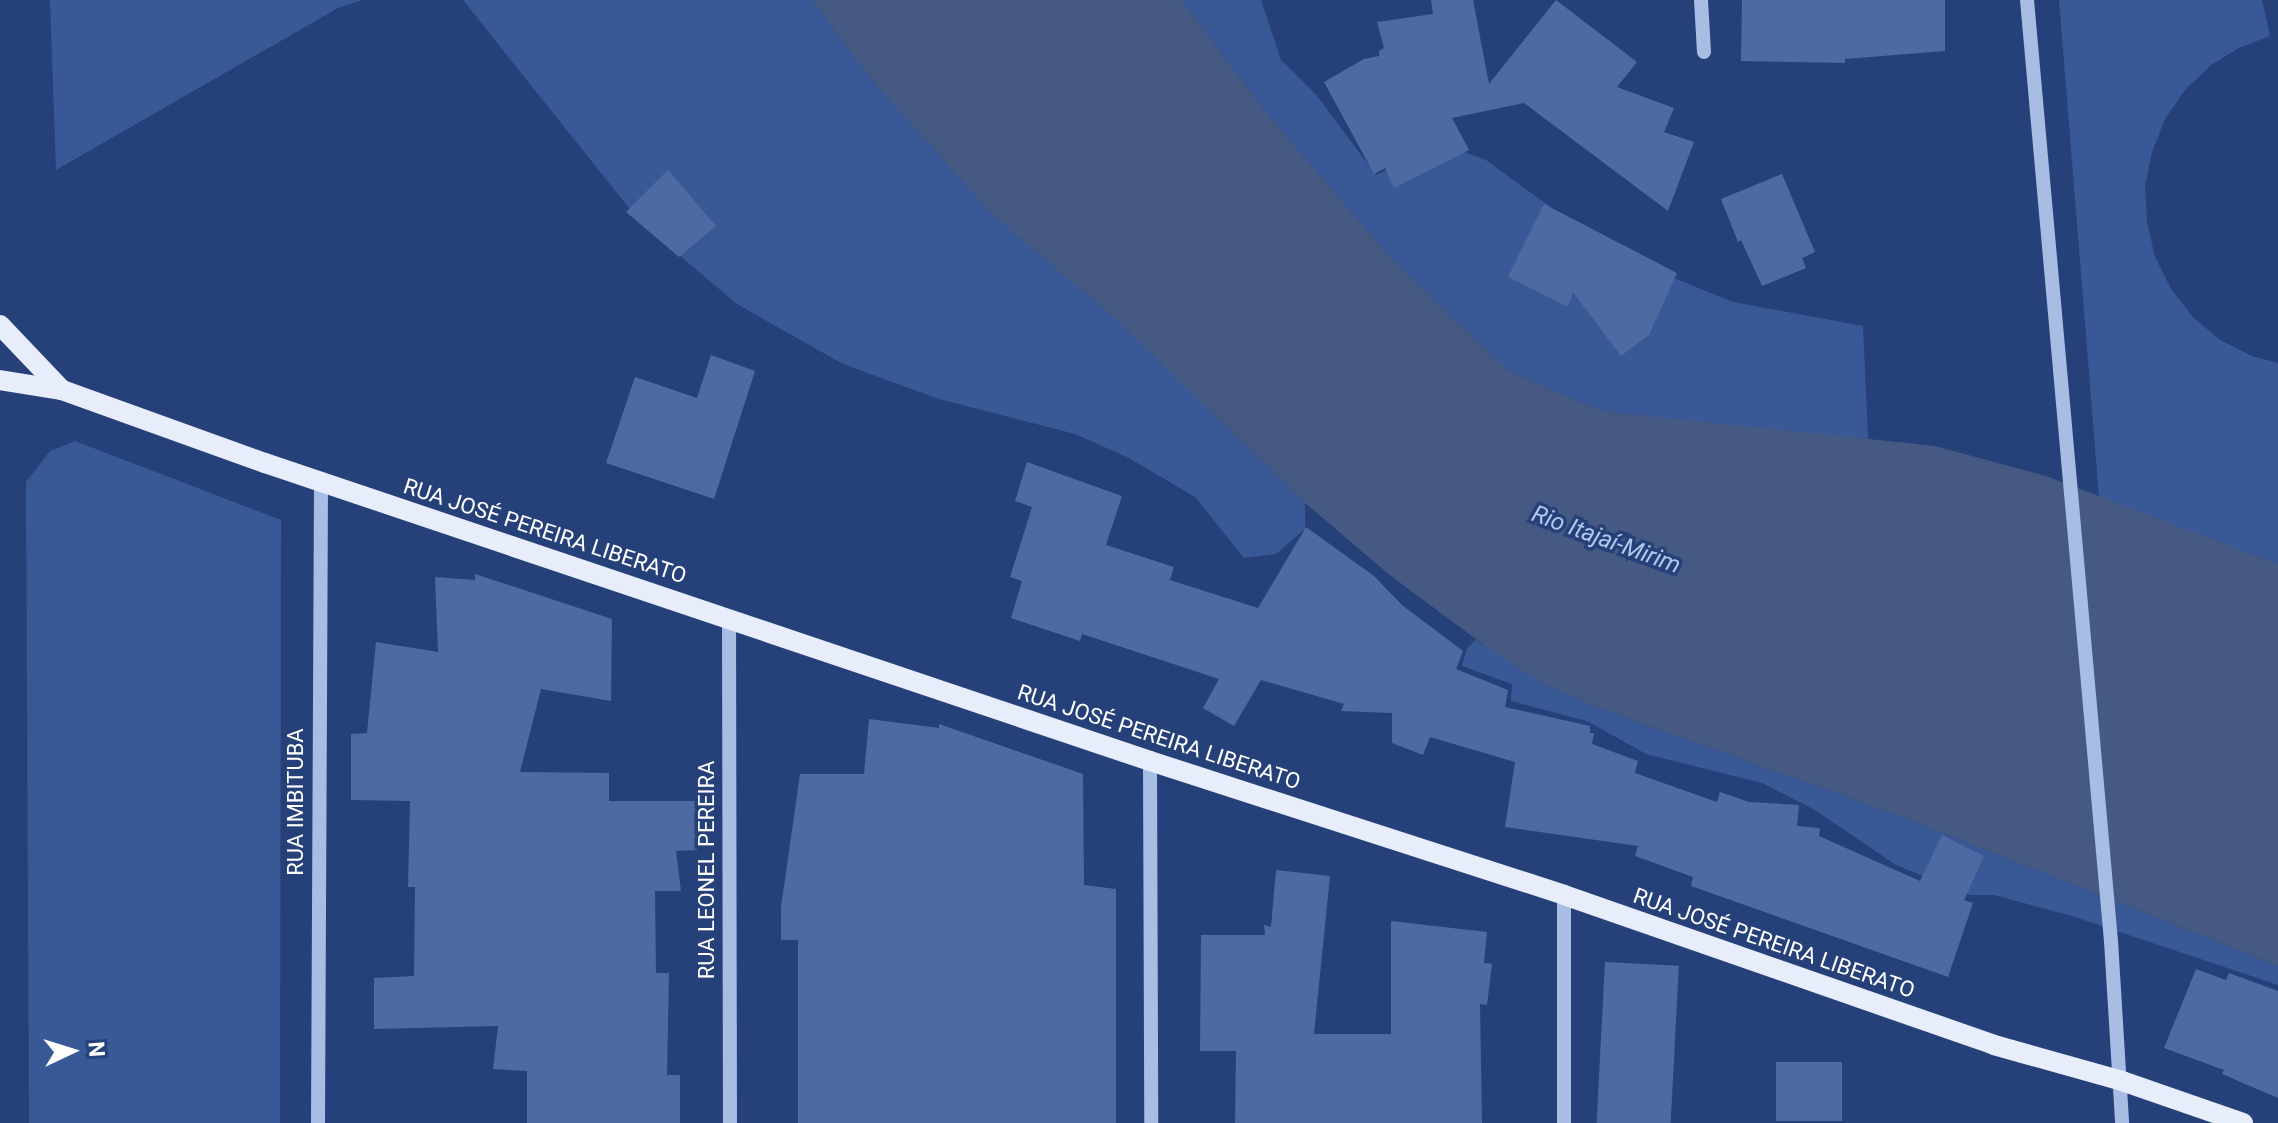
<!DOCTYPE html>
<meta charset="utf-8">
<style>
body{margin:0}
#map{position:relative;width:2278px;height:1123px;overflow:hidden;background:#264179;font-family:Roboto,sans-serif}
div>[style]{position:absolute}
.green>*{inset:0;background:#395996}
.water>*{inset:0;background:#455983}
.building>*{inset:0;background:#4e6aa3;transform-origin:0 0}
.minor>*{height:14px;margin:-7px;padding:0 7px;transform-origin:7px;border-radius:7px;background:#a8bde3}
.major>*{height:20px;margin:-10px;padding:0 10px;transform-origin:10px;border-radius:10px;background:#e8edfc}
span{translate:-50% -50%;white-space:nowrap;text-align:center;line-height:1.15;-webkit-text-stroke:7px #264179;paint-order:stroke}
.street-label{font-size:22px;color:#fff}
.water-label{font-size:24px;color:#b3c7eb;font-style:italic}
.north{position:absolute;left:32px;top:1011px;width:80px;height:80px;-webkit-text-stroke:6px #264179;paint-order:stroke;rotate:86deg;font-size:22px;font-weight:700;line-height:32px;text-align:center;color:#fff}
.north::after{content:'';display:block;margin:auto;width:28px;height:36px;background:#fff;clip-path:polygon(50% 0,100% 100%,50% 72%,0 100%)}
</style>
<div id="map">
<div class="green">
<i style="clip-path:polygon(50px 0,362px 0,338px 8px,56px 170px)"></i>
<i style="clip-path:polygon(463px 0,812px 0,870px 78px,993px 215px,1117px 320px,1305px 503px,1305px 529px,1276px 554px,1244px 558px,1195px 497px,1129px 458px,1075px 434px,939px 399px,843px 364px,737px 304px,641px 223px)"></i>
<i style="clip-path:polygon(1181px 0,1261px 0,1281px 60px,1318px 97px,1376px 175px,1442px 144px,1486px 160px,1615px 254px,1733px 302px,1863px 326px,1868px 440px,1601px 411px,1507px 370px,1390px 257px,1264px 110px)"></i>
<i style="clip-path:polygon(2059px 0,2262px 0,2270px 36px,2239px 48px,2211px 65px,2185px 90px,2165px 119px,2152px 152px,2145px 187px,2147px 222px,2155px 257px,2171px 289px,2193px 317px,2220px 340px,2252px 356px,2278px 363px,2278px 564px,2099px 497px)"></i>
<i style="clip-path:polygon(75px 441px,281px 520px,280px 1123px,29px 1123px,26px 482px,50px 451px)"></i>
<i style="clip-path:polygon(1476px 640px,1541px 682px,1593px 706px,1908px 819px,2278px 966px,2278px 985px,2072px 916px,1994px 895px,1969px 895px,1896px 865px,1815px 810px,1762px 783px,1646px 754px,1587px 721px,1511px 701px,1512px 684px,1462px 666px,1467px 648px)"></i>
</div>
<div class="water">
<i style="clip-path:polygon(812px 0,1181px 0,1264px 110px,1390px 257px,1507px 370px,1601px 411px,1935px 446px,2046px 476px,2278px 564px,2278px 966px,1908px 819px,1593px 706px,1541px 682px,1492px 651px,1391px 576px,1305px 503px,1117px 320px,993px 215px,870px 78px)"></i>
</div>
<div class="building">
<i style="clip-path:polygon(1431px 0,1473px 0,1489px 84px,1556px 0,1637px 62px,1617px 87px,1674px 108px,1664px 132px,1694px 142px,1668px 211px,1524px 103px,1452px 118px,1469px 150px,1394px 188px,1385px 168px,1374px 174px,1324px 82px,1364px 59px,1379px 56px,1379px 51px,1384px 48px,1377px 22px,1433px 14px)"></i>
<i style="clip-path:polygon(1742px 0,1945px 0,1945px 51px,1845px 59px,1845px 63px,1741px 61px)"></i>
<i style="clip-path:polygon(668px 170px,716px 226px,679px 257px,626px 212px)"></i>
<i style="clip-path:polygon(1782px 174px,1815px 252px,1802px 258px,1806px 268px,1762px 286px,1741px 240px,1738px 242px,1721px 199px)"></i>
<i style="clip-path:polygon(1544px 204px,1677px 273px,1649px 335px,1621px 356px,1573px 292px,1568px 307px,1508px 277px)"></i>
<i style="clip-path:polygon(711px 355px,755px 371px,714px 499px,606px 463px,635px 377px,697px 398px)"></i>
<i style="clip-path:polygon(1027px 462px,1122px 496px,1106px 545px,1174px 567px,1170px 580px,1258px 608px,1306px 527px,1374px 576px,1402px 605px,1463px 651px,1456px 669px,1508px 690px,1505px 707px,1590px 726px,1590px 733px,1594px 733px,1592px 744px,1638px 761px,1635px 773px,1717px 802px,1720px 792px,1749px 802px,1799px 805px,1797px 826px,1820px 828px,1819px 836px,1920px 881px,1942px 835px,1984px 856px,1964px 900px,1973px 903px,1948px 977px,1691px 886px,1693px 877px,1635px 856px,1638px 846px,1505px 827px,1515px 762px,1430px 737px,1423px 755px,1392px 743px,1392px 713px,1341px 711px,1344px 704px,1261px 680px,1234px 726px,1203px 708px,1219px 679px,1082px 634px,1080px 641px,1011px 618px,1022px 581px,1010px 577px,1032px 507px,1015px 501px)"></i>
<i style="clip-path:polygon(475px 574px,612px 619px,611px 701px,541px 689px,520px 772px,609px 773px,609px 801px,698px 801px,697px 850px,676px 851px,681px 891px,655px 891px,656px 973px,669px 973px,667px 1075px,680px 1075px,680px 1123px,527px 1123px,527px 1071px,493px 1069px,498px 1026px,374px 1029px,374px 978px,414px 976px,415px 887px,408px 887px,410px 801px,351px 800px,351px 734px,367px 733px,376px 642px,438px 652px,435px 577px,475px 580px)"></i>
<i style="clip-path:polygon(869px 719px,939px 728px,939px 724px,1083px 774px,1084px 885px,1116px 889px,1116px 1123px,798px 1123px,798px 940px,781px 940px,781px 907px,800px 774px,864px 774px)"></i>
<i style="clip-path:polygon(1276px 870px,1330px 876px,1314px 1034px,1391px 1034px,1391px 921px,1487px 932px,1484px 963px,1492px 964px,1487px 1005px,1480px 1004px,1482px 1123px,1235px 1123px,1236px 1051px,1200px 1051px,1201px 935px,1265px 935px,1264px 925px,1271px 927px)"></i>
<i style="left:1605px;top:962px;width:74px;height:161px;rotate:3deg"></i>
<i style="clip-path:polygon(2196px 969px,2226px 980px,2229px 973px,2278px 991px,2278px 1098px,2222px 1074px,2224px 1070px,2164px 1048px)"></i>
<i style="left:1842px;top:1062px;width:59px;height:66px;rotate:90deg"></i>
</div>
<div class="minor">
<i style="left:1701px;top:0;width:52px;rotate:86.7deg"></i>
<i style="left:2027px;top:0;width:945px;rotate:84.9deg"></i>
<i style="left:2111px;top:941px;width:182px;rotate:86.5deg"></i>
<i style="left:729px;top:617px;width:506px;rotate:89.89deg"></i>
<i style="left:1150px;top:761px;width:362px;rotate:89.8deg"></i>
<i style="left:1564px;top:895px;width:228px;rotate:90deg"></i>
<i style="left:318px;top:1123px;width:641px;rotate:-89.73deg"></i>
</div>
<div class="major">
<i style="left:0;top:325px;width:90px;rotate:46.4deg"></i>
<i style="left:0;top:380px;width:63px;rotate:9.2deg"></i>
<i style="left:62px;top:390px;width:216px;rotate:19.8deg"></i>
<i style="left:265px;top:463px;width:934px;rotate:18.61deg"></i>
<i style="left:1150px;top:761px;width:435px;rotate:17.9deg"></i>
<i style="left:1564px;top:895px;width:455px;rotate:19.2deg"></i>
<i style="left:1994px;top:1045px;width:133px;rotate:15.7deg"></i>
<i style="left:2122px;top:1081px;width:128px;rotate:19.1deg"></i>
</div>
<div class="street-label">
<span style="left:545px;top:531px;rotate:18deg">RUA JOSÉ PEREIRA LIBERATO</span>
<span style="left:1159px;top:737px;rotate:18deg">RUA JOSÉ PEREIRA LIBERATO</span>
<span style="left:296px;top:802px;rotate:-90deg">RUA IMBITUBA</span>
<span style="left:707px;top:870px;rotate:-90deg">RUA LEONEL PEREIRA</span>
<span style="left:1774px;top:943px;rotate:19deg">RUA JOSÉ PEREIRA LIBERATO</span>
</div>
<div class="water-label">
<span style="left:1606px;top:540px;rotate:20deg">Rio Itajaí-Mirim</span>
</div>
<div class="north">N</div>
</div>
